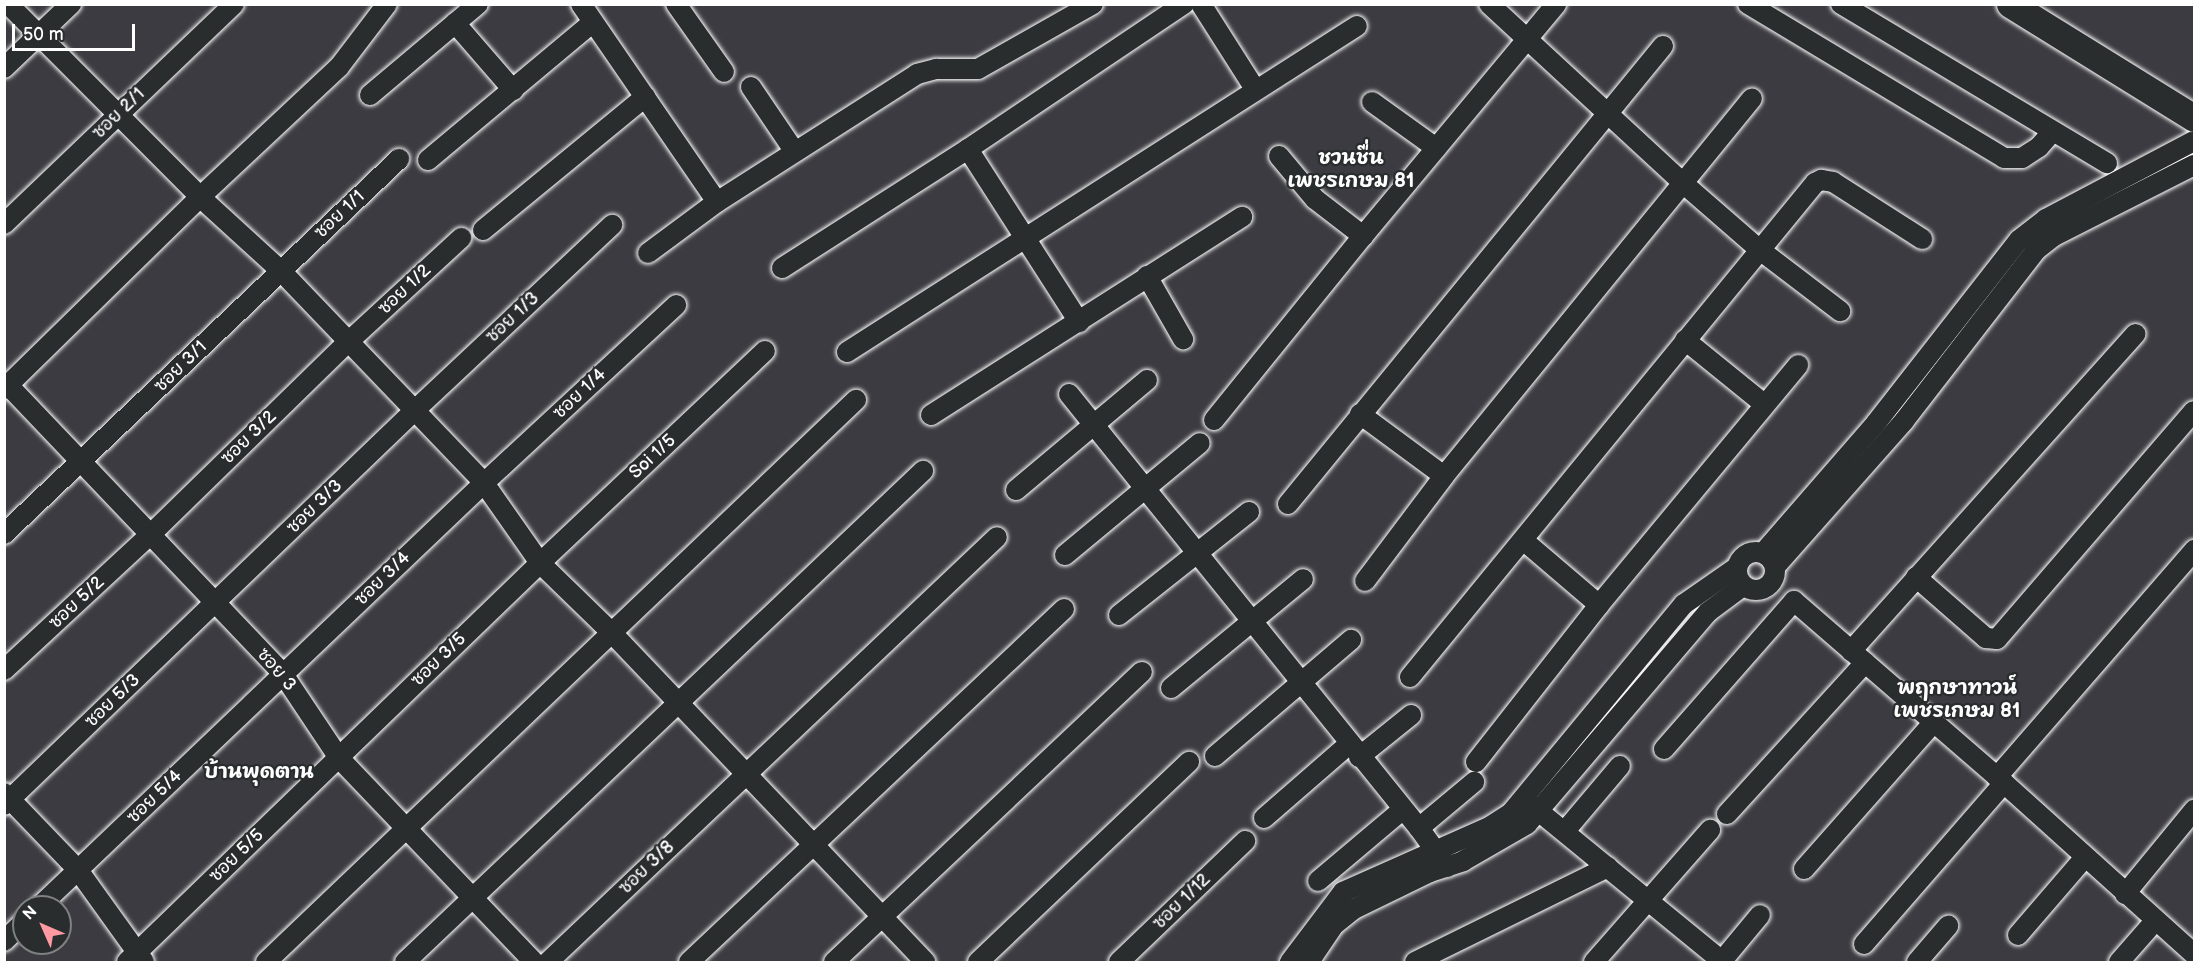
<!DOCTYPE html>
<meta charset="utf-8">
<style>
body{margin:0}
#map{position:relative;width:2199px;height:967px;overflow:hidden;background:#3b3b41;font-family:"Balsamiq Sans","Playpen Sans Thai",sans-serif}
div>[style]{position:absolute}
.roads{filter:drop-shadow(0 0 2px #fff) drop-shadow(0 0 2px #fff)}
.street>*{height:20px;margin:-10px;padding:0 10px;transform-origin:10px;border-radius:10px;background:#2a2d2e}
.street>.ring{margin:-10px;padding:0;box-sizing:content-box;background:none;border:20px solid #2a2d2e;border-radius:50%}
.secondary>*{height:27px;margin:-13.5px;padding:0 13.5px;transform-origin:13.5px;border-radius:13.5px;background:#2a2d2e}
span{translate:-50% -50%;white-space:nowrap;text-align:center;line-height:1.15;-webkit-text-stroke:4.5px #2a2d2e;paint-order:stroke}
.street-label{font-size:18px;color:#fff}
.neighbourhood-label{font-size:20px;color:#fff;font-weight:700}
.frame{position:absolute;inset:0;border:6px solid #fff;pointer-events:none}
.north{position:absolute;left:12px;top:895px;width:60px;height:60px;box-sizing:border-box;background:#2a2d2e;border:2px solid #7f8182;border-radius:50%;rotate:315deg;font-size:16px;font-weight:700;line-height:24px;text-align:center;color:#fff}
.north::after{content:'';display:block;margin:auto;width:21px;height:27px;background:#ff9aa2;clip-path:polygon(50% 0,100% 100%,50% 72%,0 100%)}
.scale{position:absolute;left:12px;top:24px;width:123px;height:27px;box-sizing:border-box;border:3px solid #fff;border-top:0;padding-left:8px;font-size:18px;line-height:21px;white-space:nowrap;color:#fff;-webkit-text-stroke:4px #2a2d2e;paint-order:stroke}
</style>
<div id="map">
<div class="roads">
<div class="street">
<i style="left:8px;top:4px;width:272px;rotate:45.1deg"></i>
<i style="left:200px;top:197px;width:110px;rotate:42.4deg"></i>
<i style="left:281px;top:271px;width:294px;rotate:46.2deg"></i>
<i style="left:484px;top:483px;width:98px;rotate:55deg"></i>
<i style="left:540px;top:563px;width:99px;rotate:44.2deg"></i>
<i style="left:611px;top:632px;width:456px;rotate:46.4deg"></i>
<i style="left:581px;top:4px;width:240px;rotate:55.5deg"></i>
<i style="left:676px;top:4px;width:83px;rotate:54.8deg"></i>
<i style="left:1201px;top:4px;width:101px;rotate:57.6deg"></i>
<i style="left:1489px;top:4px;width:265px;rotate:42.7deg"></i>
<i style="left:1684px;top:184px;width:101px;rotate:41deg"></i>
<i style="left:1760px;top:250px;width:101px;rotate:37.3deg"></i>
<i style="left:1748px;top:4px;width:299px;rotate:31deg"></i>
<i style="left:2004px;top:158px;width:18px"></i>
<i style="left:2022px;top:158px;width:20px;rotate:-33deg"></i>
<i style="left:2039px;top:147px;width:21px;rotate:-49deg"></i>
<i style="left:1841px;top:4px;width:310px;rotate:30.9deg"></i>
<i style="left:455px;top:23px;width:89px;rotate:49.1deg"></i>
<i style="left:4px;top:68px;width:93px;rotate:-43.7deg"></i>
<i style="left:751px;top:87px;width:78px;rotate:55.9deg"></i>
<i style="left:370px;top:95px;width:141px;rotate:-40.1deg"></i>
<i style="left:1372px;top:102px;width:79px;rotate:35.7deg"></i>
<i style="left:968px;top:149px;width:206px;rotate:57.3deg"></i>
<i style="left:1279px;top:156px;width:56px;rotate:50.1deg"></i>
<i style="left:1315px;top:199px;width:61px;rotate:37.6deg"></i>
<i style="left:428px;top:160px;width:215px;rotate:-39.9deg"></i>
<i style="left:4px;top:224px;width:318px;rotate:-43.7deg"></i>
<i style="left:483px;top:230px;width:210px;rotate:-39.4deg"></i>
<i style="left:648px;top:253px;width:86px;rotate:-36.5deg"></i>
<i style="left:717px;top:202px;width:237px;rotate:-32.6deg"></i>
<i style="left:917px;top:74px;width:20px;rotate:-15deg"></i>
<i style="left:936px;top:69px;width:42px"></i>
<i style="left:978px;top:69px;width:132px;rotate:-29.5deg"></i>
<i style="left:782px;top:268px;width:221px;rotate:-32.6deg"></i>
<i style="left:968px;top:149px;width:260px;rotate:-33.9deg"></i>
<i style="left:1147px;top:276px;width:73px;rotate:60.3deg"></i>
<i style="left:1685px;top:340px;width:102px;rotate:39deg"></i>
<i style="left:847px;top:352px;width:605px;rotate:-32.59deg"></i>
<i style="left:8px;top:385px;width:399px;rotate:46.4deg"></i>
<i style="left:283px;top:674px;width:101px;rotate:56.3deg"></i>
<i style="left:339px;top:758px;width:282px;rotate:46.3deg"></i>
<i style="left:4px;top:389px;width:274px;rotate:-44.4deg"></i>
<i style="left:200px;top:197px;width:190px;rotate:-43.1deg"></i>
<i style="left:339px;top:67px;width:79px;rotate:-52.7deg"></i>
<i style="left:1069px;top:394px;width:558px;rotate:51.12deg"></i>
<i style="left:1419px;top:828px;width:48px;rotate:54.3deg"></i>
<i style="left:1360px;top:414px;width:104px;rotate:36.4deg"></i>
<i style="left:931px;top:415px;width:369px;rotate:-32.5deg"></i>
<i style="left:1214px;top:420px;width:237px;rotate:-51deg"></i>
<i style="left:1363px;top:236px;width:302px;rotate:-50.2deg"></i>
<i style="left:1016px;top:490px;width:171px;rotate:-40deg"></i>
<i style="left:1288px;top:504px;width:592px;rotate:-50.69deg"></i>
<i style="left:4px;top:534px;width:545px;rotate:-43.51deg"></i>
<i style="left:1523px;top:540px;width:100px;rotate:40.5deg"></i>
<i class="ring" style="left:1737px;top:552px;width:18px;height:18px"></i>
<i style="left:1763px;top:553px;width:172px;rotate:-49deg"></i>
<i style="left:1876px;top:423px;width:232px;rotate:-52deg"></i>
<i style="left:2019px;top:240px;width:34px;rotate:-38deg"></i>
<i style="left:2046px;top:219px;width:167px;rotate:-27.8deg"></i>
<i style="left:1065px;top:555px;width:175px;rotate:-39.7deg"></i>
<i style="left:1775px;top:567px;width:195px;rotate:-48.5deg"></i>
<i style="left:1904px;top:421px;width:216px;rotate:-52.3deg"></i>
<i style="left:2036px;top:250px;width:23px;rotate:-38deg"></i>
<i style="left:2054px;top:236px;width:157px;rotate:-26.9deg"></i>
<i style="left:1916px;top:577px;width:93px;rotate:41.1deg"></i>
<i style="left:1986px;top:638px;width:11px;rotate:5deg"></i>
<i style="left:1997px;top:639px;width:301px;rotate:-49.2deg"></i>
<i style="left:1365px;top:581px;width:131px;rotate:-53deg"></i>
<i style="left:1444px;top:476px;width:487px;rotate:-50.8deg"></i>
<i style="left:1119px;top:615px;width:166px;rotate:-38.4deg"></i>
<i style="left:1851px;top:651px;width:426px;rotate:-48.1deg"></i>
<i style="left:4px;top:670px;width:199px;rotate:-42.8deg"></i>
<i style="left:150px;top:535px;width:277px;rotate:-44.3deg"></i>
<i style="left:348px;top:342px;width:154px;rotate:-42.6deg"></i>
<i style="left:1410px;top:677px;width:639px;rotate:-50.65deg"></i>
<i style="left:1815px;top:183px;width:7px;rotate:-27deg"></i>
<i style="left:1821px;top:180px;width:12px;rotate:9deg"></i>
<i style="left:1833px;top:182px;width:106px;rotate:32.6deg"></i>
<i style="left:1171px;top:688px;width:171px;rotate:-39.5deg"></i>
<i style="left:1664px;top:749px;width:197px;rotate:-48.7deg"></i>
<i style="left:1794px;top:601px;width:278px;rotate:40.9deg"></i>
<i style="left:2004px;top:783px;width:256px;rotate:42deg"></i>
<i style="left:1215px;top:756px;width:179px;rotate:-40.5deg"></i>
<i style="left:1359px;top:757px;width:67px;rotate:-38.9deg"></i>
<i style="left:1476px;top:762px;width:199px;rotate:-51.9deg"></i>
<i style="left:1599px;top:605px;width:312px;rotate:-50.3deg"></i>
<i style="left:1997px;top:777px;width:301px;rotate:-49deg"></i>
<i style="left:4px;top:793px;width:107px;rotate:46.1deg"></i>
<i style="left:78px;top:870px;width:113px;rotate:54.3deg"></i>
<i style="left:1530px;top:804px;width:249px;rotate:39.3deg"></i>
<i style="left:4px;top:805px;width:569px;rotate:-43.86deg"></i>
<i style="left:414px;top:411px;width:272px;rotate:-43.2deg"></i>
<i style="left:1727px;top:814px;width:205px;rotate:-47.6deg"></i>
<i style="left:1264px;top:818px;width:113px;rotate:-41deg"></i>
<i style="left:1419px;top:828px;width:72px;rotate:-39.9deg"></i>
<i style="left:1565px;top:831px;width:85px;rotate:-49.8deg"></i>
<i style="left:1804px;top:869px;width:196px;rotate:-48.5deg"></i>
<i style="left:1318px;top:881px;width:110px;rotate:-40.2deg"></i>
<i style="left:2125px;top:894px;width:109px;rotate:-50.6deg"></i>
<i style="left:39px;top:907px;width:615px;rotate:-43.62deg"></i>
<i style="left:484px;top:483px;width:262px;rotate:-42.8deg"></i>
<i style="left:2018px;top:935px;width:103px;rotate:-49.3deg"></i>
<i style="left:4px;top:941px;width:28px;rotate:-44deg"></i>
<i style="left:1864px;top:944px;width:213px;rotate:-49deg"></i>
<i style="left:127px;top:962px;width:574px;rotate:-44.01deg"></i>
<i style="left:540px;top:563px;width:309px;rotate:-43.3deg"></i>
<i style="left:266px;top:962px;width:815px;rotate:-43.61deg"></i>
<i style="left:405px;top:962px;width:714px;rotate:-43.47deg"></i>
<i style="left:548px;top:962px;width:618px;rotate:-43.43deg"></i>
<i style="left:689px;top:962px;width:515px;rotate:-43.27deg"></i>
<i style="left:834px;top:962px;width:423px;rotate:-43.3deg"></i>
<i style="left:978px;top:962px;width:291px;rotate:-43.5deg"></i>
<i style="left:1119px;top:962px;width:175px;rotate:-43.8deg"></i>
<i style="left:1290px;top:962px;width:88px;rotate:-52.9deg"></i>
<i style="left:1343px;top:892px;width:162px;rotate:-24deg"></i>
<i style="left:1491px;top:826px;width:24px;rotate:-33deg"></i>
<i style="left:1511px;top:813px;width:271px;rotate:-50.4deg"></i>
<i style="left:1684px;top:604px;width:65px;rotate:-34.9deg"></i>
<i style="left:1309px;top:962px;width:45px;rotate:-56deg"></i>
<i style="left:1334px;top:925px;width:26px;rotate:-39deg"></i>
<i style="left:1354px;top:909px;width:85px;rotate:-26deg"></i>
<i style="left:1430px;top:872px;width:35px;rotate:-18deg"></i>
<i style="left:1463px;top:861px;width:74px;rotate:-30deg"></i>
<i style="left:1527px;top:824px;width:279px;rotate:-49.5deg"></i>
<i style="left:1708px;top:612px;width:44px;rotate:-36.6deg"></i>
<i style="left:1415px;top:962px;width:215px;rotate:-26.2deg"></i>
<i style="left:1594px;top:962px;width:176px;rotate:-48.7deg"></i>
<i style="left:1721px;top:962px;width:61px;rotate:-50.3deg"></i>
<i style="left:1917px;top:962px;width:48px;rotate:-49.3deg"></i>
<i style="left:2119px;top:962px;width:55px;rotate:-48.7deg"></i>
</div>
<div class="secondary">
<i style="left:2010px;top:4px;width:216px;rotate:31.8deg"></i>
</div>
</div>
<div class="street-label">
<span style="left:119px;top:114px;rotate:-44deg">ซอย 2/1</span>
<span style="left:340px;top:215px;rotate:-43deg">ซอย 1/1</span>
<span style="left:405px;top:290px;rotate:-43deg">ซอย 1/2</span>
<span style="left:513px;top:318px;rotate:-43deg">ซอย 1/3</span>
<span style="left:181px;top:367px;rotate:-44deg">ซอย 3/1</span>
<span style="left:580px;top:394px;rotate:-43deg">ซอย 1/4</span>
<span style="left:249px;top:438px;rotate:-44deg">ซอย 3/2</span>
<span style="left:653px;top:457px;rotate:-43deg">Soi 1/5</span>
<span style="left:315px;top:507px;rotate:-44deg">ซอย 3/3</span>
<span style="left:383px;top:579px;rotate:-44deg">ซอย 3/4</span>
<span style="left:77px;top:603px;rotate:-43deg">ซอย 5/2</span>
<span style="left:439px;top:660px;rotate:-44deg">ซอย 3/5</span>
<span style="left:276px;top:670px;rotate:50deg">ซอย 3</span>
<span style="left:113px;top:701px;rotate:-44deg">ซอย 5/3</span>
<span style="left:155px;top:797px;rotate:-44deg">ซอย 5/4</span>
<span style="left:237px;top:856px;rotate:-44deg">ซอย 5/5</span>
<span style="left:647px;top:868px;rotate:-44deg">ซอย 3/8</span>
<span style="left:1182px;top:902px;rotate:-44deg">ซอย 1/12</span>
</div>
<div class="neighbourhood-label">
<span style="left:1351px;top:170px">ชวนชื่น<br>เพชรเกษม 81</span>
<span style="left:1957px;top:700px">พฤกษาทาวน์<br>เพชรเกษม 81</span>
<span style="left:259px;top:772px">บ้านพุดตาน</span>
</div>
<div class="frame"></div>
<div class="north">N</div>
<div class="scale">50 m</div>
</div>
